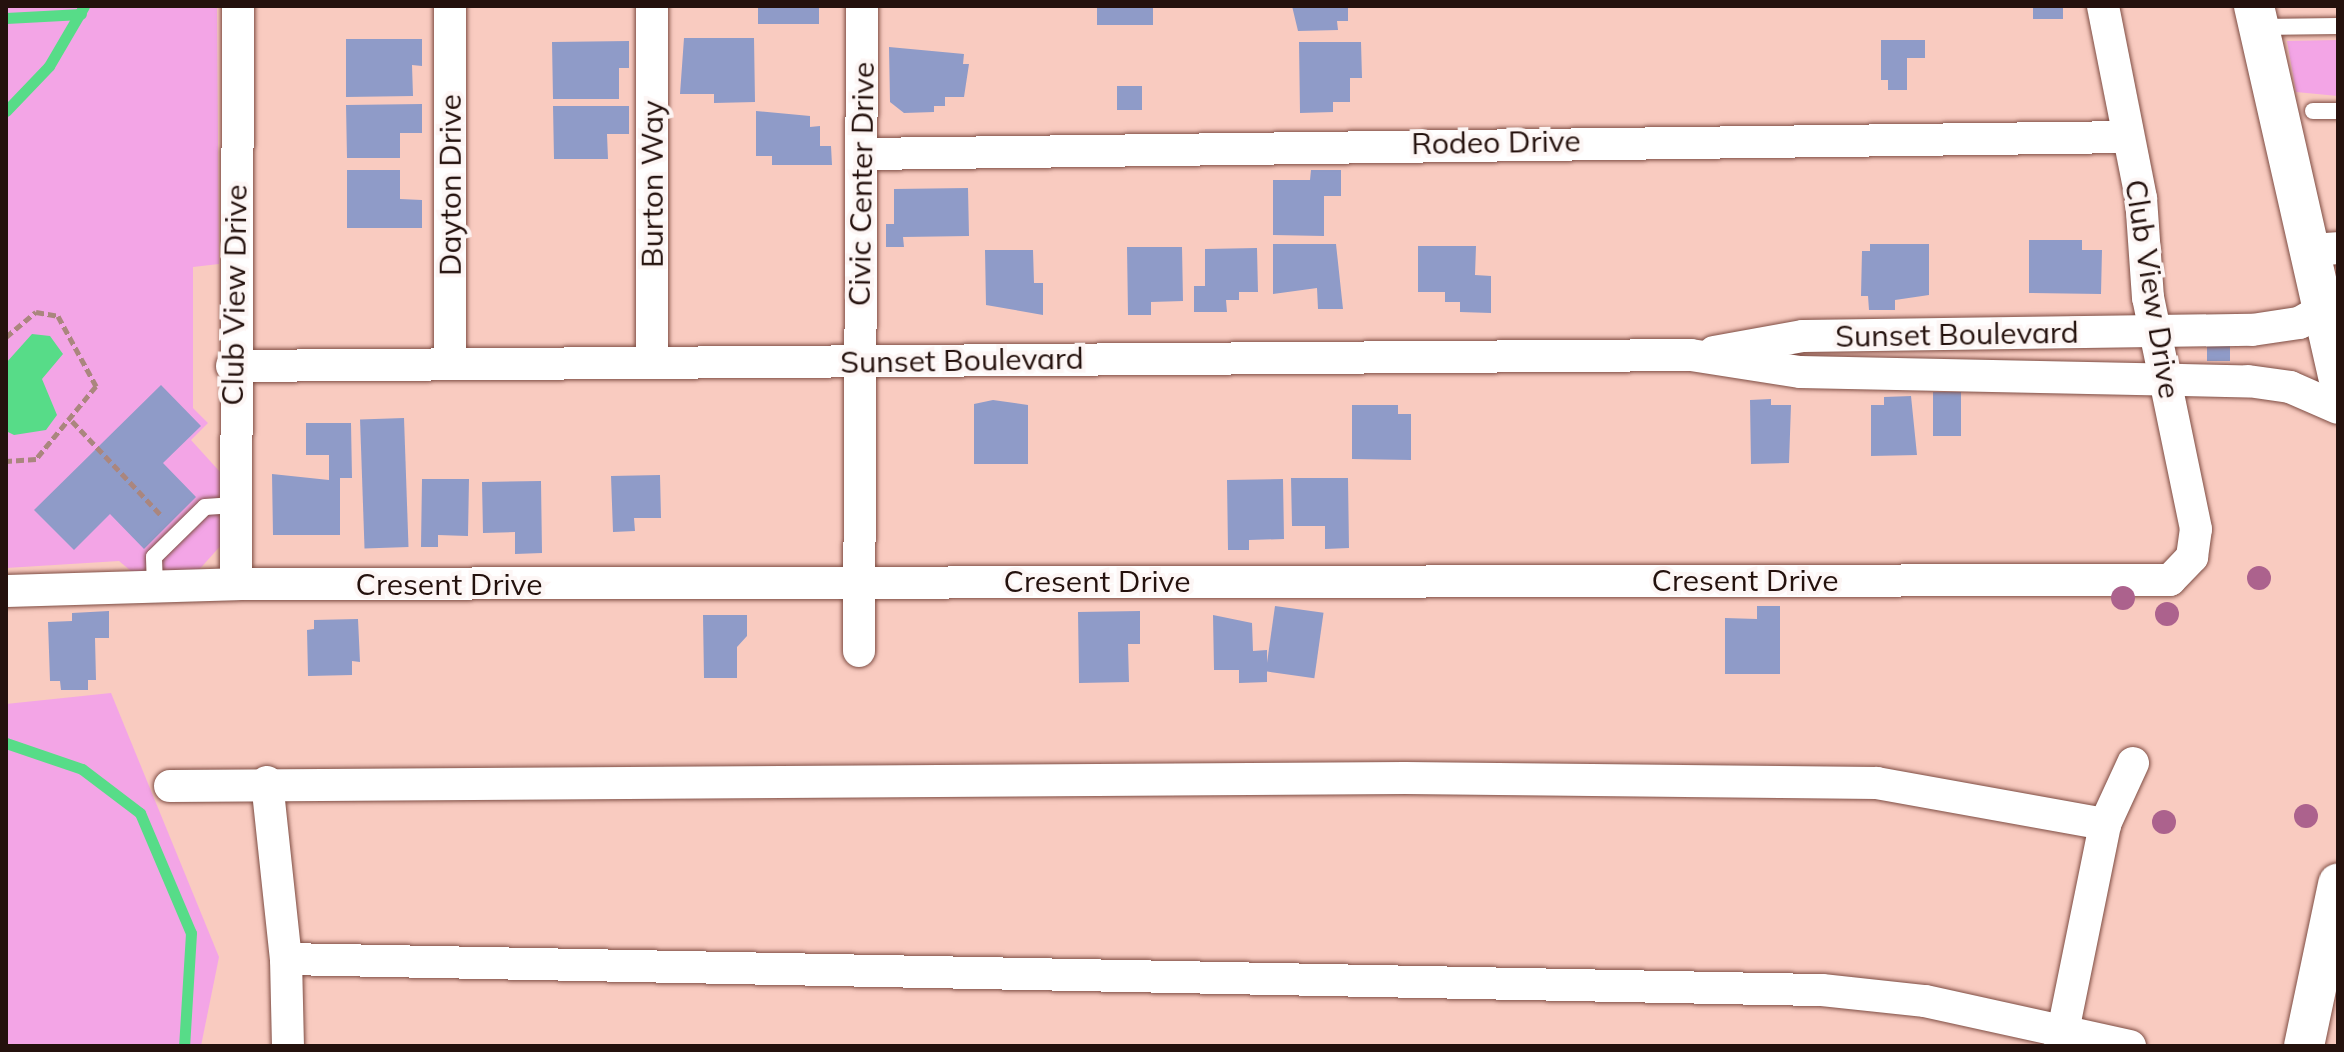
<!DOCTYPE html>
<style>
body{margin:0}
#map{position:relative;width:2344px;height:1052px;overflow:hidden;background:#f9cbc0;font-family:Mulish,sans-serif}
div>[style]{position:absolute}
.green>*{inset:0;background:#f3a5e6}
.water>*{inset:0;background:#57dc88}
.stream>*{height:11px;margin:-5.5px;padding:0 5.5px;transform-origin:5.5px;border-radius:5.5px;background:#57dc88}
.building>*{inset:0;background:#8f9bc8;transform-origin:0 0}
.path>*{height:5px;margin-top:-2.5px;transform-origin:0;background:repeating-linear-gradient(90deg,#aa867e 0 8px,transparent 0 12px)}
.roads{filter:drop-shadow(0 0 2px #7e4d43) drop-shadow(0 0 2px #7e4d43)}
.service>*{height:16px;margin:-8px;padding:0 8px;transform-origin:8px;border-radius:8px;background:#fff}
.minor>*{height:32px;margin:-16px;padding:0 16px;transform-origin:16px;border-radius:16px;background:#fff}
.tertiary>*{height:40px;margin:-20px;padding:0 20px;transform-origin:20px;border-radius:20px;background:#fff}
.trees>*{width:24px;height:24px;margin:-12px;border-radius:50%;background:#ac628d}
span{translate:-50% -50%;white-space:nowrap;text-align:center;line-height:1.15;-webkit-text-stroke:8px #fdf6f5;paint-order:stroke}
.street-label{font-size:30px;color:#24110d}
.frame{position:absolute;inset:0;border:8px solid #24110d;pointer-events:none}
</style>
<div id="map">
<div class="green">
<i style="clip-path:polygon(6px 6px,217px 6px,219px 264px,193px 267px,193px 408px,208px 423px,191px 440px,221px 473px,223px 543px,197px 572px,131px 571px,119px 561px,6px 568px)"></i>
<i style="clip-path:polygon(2338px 40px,2338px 96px,2296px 92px,2287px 41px)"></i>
<i style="clip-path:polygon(111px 693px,219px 957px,201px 1046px,6px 1046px,6px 704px)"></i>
</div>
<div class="water">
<i style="clip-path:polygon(32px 334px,50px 336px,63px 354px,42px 379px,57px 415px,46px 430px,14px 435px,6px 431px,6px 363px)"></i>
</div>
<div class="stream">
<i style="left:6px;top:18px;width:75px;rotate:-3.1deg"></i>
<i style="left:6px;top:111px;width:62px;rotate:-46.3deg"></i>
<i style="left:49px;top:66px;width:69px;rotate:-59.7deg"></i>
<i style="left:6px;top:743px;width:80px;rotate:18.9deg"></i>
<i style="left:82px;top:769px;width:73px;rotate:37.2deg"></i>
<i style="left:140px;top:813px;width:130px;rotate:67deg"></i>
<i style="left:191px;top:933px;width:113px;rotate:93.5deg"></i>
</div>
<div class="building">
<i style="left:758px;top:6px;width:61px;height:18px"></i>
<i style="left:1097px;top:6px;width:56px;height:19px"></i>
<i style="clip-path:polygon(1292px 6px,1348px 6px,1348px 21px,1337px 21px,1338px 30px,1298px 31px)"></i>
<i style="left:2033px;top:6px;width:30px;height:13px"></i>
<i style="clip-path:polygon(684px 38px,754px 38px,755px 102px,714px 103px,714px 94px,680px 94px)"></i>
<i style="clip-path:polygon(346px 39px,422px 39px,422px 66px,412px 65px,413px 96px,346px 97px)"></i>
<i style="clip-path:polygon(1881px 40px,1925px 40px,1925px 58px,1907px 58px,1907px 90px,1888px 90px,1888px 80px,1881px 80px)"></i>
<i style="clip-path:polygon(629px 41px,629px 68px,619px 68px,619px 99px,553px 99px,552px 42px)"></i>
<i style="clip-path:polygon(1299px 42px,1361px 42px,1362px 78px,1350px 78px,1350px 102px,1333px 102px,1333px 112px,1300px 113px)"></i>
<i style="clip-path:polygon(889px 47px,964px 54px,963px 64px,969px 64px,964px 97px,945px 97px,945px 106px,934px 106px,934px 112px,904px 113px,890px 102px)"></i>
<i style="left:1117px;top:86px;width:25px;height:24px"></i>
<i style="clip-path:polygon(422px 104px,422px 133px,400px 133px,400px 158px,347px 158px,346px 105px)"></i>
<i style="clip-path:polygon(553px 106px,629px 106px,629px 134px,607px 134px,608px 159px,554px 159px)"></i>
<i style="clip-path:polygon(756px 111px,810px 116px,810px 127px,820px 126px,820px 146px,831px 146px,832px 165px,772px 165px,772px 156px,756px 156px)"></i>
<i style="clip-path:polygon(347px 170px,400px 170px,400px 199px,422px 200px,422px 228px,347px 228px)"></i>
<i style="clip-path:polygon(1311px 170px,1341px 170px,1341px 196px,1324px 196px,1324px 236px,1273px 235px,1273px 180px,1310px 180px)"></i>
<i style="clip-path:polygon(968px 188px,969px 236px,903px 237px,904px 247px,886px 247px,886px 224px,894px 224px,894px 189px)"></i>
<i style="clip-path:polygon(2029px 240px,2082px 240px,2082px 250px,2102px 250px,2101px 294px,2029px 293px)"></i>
<i style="clip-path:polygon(1273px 244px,1336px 244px,1343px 309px,1318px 309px,1317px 288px,1273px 294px)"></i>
<i style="clip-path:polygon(1870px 244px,1929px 244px,1929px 295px,1895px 300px,1895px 310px,1869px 310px,1868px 296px,1861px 296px,1862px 251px,1870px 251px)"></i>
<i style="clip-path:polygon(1418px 246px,1476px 246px,1475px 275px,1491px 276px,1491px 313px,1460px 312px,1460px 302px,1445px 302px,1445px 292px,1418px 292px)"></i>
<i style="clip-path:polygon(1127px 247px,1182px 247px,1183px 301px,1151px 302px,1151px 315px,1128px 315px)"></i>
<i style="clip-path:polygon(1257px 248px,1258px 292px,1239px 292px,1239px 300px,1226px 300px,1227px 312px,1194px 312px,1194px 286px,1205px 286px,1205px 249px)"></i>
<i style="clip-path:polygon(985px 250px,1033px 250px,1034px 283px,1043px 283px,1043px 315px,986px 305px)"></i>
<i style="left:2207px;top:346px;width:23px;height:15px"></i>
<i style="clip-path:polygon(161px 385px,201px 426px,163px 463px,196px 497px,144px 549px,110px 514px,74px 550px,34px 510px)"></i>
<i style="left:1933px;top:392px;width:28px;height:44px"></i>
<i style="clip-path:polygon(1911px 396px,1917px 455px,1871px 456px,1871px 405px,1884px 405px,1884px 397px)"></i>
<i style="clip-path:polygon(1771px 399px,1771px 405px,1791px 405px,1789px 463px,1751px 464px,1750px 400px)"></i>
<i style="clip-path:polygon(993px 400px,1028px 405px,1028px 464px,974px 464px,974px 404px)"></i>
<i style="clip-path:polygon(1352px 405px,1398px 405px,1398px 414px,1411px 414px,1411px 460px,1352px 459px)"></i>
<i style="left:404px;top:418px;width:129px;height:44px;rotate:88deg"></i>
<i style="clip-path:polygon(306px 423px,351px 423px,352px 478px,340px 478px,340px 535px,273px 535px,272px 474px,329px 480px,329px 455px,306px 455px)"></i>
<i style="clip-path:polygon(660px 475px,661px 518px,634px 518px,635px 531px,613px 532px,611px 476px)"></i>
<i style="clip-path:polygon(1291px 478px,1348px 478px,1349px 548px,1325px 549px,1325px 526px,1292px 526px)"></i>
<i style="clip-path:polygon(422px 479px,469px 479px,468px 536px,438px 535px,438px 547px,421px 547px)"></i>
<i style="clip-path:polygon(1283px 479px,1284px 539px,1249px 540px,1249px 550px,1228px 550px,1227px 480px)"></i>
<i style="clip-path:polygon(541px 481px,542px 553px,515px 554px,515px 532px,483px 533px,482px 482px)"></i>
<i style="left:1275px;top:606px;width:49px;height:66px;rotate:8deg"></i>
<i style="clip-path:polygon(1757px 606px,1780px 606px,1780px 674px,1725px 674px,1725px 618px,1757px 619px)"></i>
<i style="clip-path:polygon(109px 611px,109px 638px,95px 638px,96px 680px,88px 680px,88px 690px,61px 690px,60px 681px,50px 681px,48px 622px,72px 621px,72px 613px)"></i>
<i style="clip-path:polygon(1140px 611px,1140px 644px,1128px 644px,1129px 682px,1079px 683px,1078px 612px)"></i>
<i style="clip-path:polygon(703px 615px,747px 615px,747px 636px,737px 647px,737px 678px,704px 678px)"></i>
<i style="clip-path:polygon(1213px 615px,1252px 623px,1253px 651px,1267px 650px,1267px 682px,1239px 683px,1239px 670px,1214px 670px)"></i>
<i style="clip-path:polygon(358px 619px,360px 662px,352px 661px,352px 675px,308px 676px,307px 630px,314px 629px,314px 620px)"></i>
</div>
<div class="path">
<i style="left:6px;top:337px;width:39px;rotate:-40deg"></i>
<i style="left:36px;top:312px;width:22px;rotate:10deg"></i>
<i style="left:58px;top:316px;width:80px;rotate:61.5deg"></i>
<i style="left:96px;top:386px;width:94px;rotate:129.4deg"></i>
<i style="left:36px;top:459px;width:30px;rotate:176deg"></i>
<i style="left:72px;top:421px;width:129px;rotate:46.6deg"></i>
</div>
<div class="roads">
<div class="service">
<i style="left:2260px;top:27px;width:78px;rotate:-0.7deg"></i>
<i style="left:2313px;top:111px;width:25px"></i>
<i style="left:155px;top:587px;width:30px;rotate:-92deg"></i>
<i style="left:154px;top:557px;width:71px;rotate:-44.4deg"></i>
<i style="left:205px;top:507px;width:29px;rotate:-4deg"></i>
</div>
<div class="minor">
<i style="left:652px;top:6px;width:355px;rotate:90deg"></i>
<i style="left:865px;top:154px;width:1262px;rotate:-0.77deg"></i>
<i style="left:2311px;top:250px;width:27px;rotate:-4deg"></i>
<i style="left:1714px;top:352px;width:90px;rotate:-10.2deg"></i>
<i style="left:1803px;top:336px;width:449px;rotate:-0.8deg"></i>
<i style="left:2252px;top:330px;width:48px;rotate:-8.5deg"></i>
<i style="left:2299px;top:323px;width:28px;rotate:-30deg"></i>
<i style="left:450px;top:363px;width:357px;rotate:-90deg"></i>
<i style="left:232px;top:366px;width:1459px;rotate:-0.43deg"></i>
<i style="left:1691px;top:355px;width:110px;rotate:8.9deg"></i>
<i style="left:1800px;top:372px;width:448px;rotate:1.2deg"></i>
<i style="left:2248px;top:381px;width:42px;rotate:8.1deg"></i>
<i style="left:2290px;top:387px;width:52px;rotate:23.6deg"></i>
<i style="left:236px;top:584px;width:578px;rotate:-89.8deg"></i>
<i style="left:6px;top:591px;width:230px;rotate:-1.7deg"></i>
<i style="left:236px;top:584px;width:1934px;rotate:-0.12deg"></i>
<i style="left:2170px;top:580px;width:32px;rotate:-46deg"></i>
<i style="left:2192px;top:557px;width:28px;rotate:-82deg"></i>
<i style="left:2196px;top:529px;width:236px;rotate:-101.7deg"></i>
<i style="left:2148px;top:298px;width:100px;rotate:-94deg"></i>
<i style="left:2141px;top:198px;width:196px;rotate:-101.2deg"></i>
<i style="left:859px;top:651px;width:645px;rotate:-89.73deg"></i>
<i style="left:267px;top:782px;width:178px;rotate:83.9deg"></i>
<i style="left:286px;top:959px;width:87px;rotate:88.7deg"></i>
<i style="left:170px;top:786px;width:1235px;rotate:-0.37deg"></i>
<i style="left:1405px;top:778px;width:472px;rotate:0.6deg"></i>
<i style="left:1877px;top:783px;width:232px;rotate:10.2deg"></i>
<i style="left:286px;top:959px;width:1536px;rotate:1.16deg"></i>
<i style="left:1822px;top:990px;width:104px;rotate:6.1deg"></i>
<i style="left:1925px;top:1001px;width:210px;rotate:12.4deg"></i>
<i style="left:2060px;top:1046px;width:227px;rotate:-78.5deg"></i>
<i style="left:2105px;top:824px;width:67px;rotate:-65.3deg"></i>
</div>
<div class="tertiary">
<i style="left:2254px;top:6px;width:380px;rotate:77.2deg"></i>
<i style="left:2304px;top:1046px;width:166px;rotate:-78.1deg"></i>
</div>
</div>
<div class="trees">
<i style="left:2259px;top:578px"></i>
<i style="left:2123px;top:598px"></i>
<i style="left:2167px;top:614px"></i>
<i style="left:2306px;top:816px"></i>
<i style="left:2164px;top:822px"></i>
</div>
<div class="street-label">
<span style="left:1496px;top:142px;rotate:-1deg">Rodeo Drive</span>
<span style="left:652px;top:184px;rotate:-90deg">Burton Way</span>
<span style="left:861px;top:184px;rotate:-89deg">Civic Center Drive</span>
<span style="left:450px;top:185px;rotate:-90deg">Dayton Drive</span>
<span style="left:2153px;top:289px;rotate:81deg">Club View Drive</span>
<span style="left:234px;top:295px;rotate:-89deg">Club View Drive</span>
<span style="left:1957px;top:334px;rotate:-1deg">Sunset Boulevard</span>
<span style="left:962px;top:360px;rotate:-1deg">Sunset Boulevard</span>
<span style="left:1745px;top:580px">Cresent Drive</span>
<span style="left:1097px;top:581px">Cresent Drive</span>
<span style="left:449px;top:584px">Cresent Drive</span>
</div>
<div class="frame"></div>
</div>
